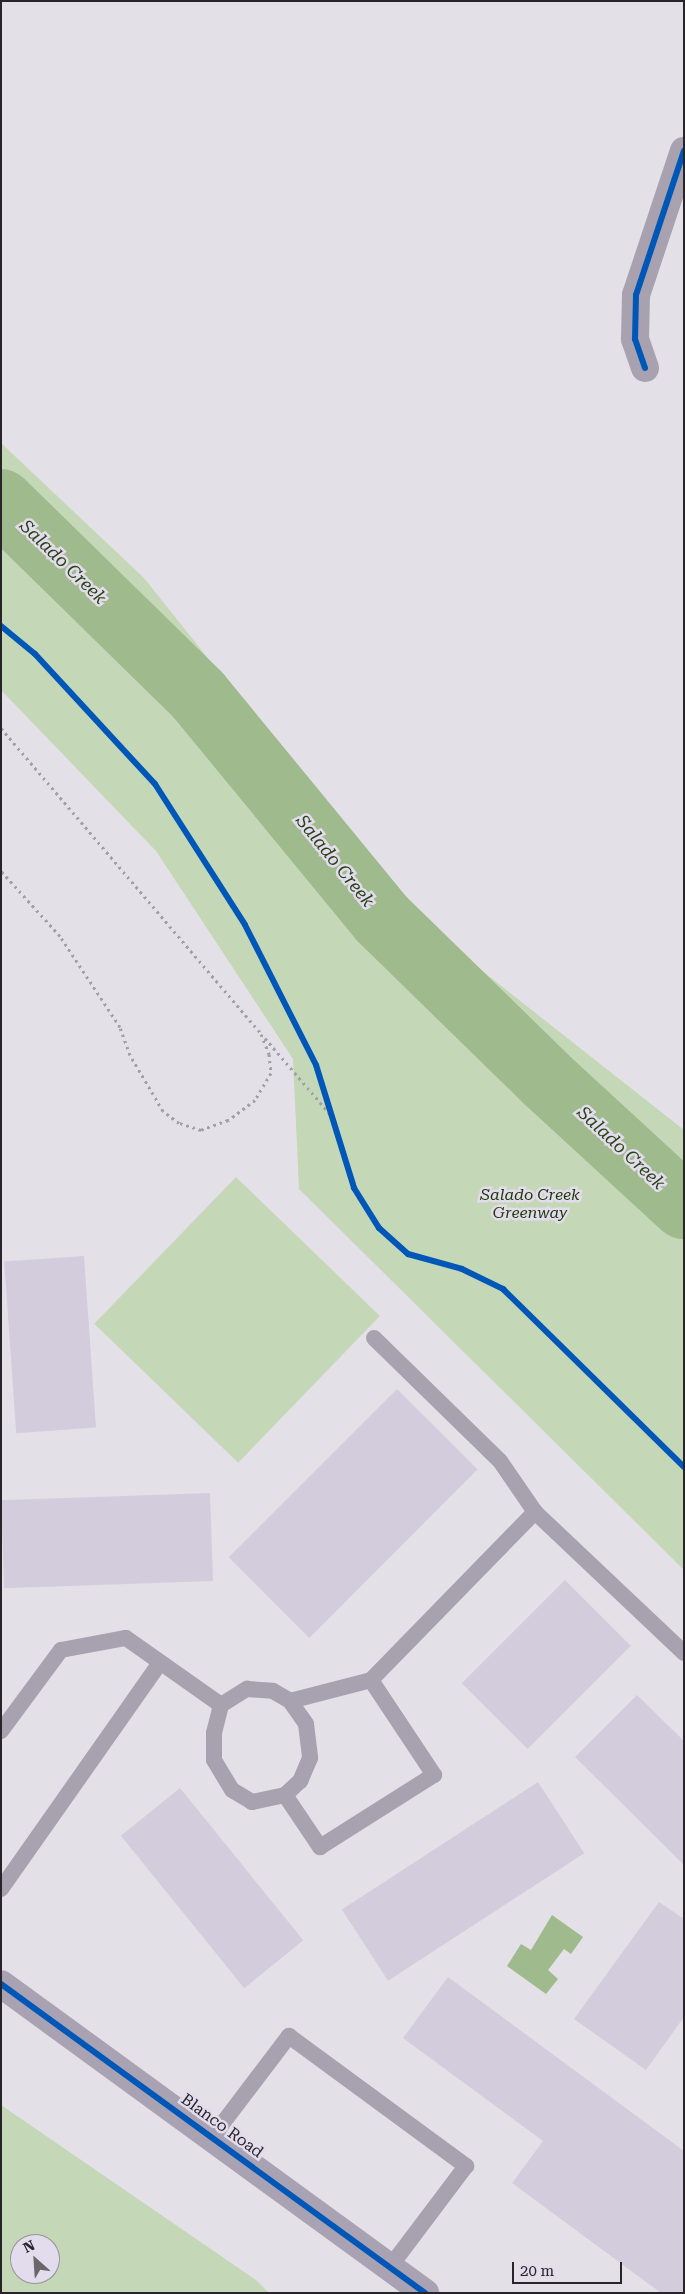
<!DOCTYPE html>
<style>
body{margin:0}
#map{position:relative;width:685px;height:2294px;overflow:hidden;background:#e4e0e8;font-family:"Roboto Serif",serif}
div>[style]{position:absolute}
.green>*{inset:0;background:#c4d7b7;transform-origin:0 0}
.water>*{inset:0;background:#9fba8d}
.river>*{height:66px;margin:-33px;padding:0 33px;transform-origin:33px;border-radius:33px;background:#9fba8d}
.building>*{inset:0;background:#d3ccdc;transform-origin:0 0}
.path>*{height:3px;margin-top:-1.5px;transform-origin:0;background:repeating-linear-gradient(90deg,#a39fa9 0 2.5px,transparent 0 6.5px)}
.lane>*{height:16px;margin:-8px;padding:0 8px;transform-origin:8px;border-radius:8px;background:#a8a1af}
.street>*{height:28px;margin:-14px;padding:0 14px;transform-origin:14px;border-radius:14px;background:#a8a1af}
.primary>*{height:28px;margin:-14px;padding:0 14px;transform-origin:14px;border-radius:14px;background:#a9a2b2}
.cycleway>*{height:6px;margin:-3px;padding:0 3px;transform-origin:3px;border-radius:3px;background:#0057b8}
span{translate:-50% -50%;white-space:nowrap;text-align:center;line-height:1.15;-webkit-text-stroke:5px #e3dcec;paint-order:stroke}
.park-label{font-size:16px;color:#1e3806;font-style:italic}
.street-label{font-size:16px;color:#27242a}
.water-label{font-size:18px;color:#284313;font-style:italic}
.frame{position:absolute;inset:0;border:2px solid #27242a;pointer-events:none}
.north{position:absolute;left:10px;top:2234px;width:50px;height:50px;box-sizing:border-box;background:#e3dcec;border:1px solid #98929e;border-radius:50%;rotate:334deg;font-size:14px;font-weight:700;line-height:20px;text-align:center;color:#27242a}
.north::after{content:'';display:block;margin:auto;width:18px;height:22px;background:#69666c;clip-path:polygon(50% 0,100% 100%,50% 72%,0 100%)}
.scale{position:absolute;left:512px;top:2262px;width:110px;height:22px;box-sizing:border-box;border:2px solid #27242a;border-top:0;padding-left:6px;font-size:15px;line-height:18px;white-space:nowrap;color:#27242a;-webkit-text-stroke:4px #e3dcec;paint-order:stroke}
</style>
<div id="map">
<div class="green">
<i style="clip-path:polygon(1px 443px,144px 578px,415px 918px,684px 1130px,684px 1570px,299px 1189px,293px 1059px,156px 851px,1px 690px)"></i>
<i style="left:236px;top:1177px;width:200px;height:204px;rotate:44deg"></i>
<i style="clip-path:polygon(evenodd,1px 2105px,256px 2280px,269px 2293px,1px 2293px,1px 2105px,20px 2244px,50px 2244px,50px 2274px,20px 2274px,20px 2244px)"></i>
</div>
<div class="water">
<i style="clip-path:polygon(552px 1915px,583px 1937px,571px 1954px,564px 1949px,548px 1970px,558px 1979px,546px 1994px,507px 1966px,521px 1944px,531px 1950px)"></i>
</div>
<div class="river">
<i style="left:1px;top:502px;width:276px;rotate:44.4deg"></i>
<i style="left:198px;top:695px;width:290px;rotate:50.6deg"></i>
<i style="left:382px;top:919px;width:232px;rotate:44.3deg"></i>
<i style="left:548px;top:1081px;width:185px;rotate:42.6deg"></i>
</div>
<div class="building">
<i style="left:84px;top:1256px;width:172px;height:80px;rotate:86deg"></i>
<i style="left:397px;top:1389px;width:114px;height:238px;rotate:45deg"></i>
<i style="left:210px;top:1493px;width:88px;height:209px;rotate:88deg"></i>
<i style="left:565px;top:1580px;width:93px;height:146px;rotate:45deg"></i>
<i style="clip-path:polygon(637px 1695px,684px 1741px,684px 1865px,575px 1757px)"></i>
<i style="left:538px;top:1782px;width:85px;height:234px;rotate:57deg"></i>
<i style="left:180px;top:1788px;width:196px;height:76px;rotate:51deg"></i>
<i style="clip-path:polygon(659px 1902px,684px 1919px,684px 2017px,646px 2070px,574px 2019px)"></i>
<i style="clip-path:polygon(448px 1977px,684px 2151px,684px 2293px,661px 2293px,512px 2183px,543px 2141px,403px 2038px)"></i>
</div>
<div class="path">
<i style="left:1px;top:728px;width:402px;rotate:49.6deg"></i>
<i style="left:261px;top:1034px;width:22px;rotate:68deg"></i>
<i style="left:269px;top:1054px;width:19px;rotate:84deg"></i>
<i style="left:271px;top:1073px;width:31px;rotate:121deg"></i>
<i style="left:255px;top:1100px;width:34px;rotate:143deg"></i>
<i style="left:228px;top:1120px;width:29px;rotate:160deg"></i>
<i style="left:201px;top:1130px;width:23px;rotate:-162deg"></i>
<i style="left:179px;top:1123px;width:20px;rotate:-143deg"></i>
<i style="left:163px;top:1111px;width:65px;rotate:-120.5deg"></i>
<i style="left:130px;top:1055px;width:30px;rotate:-110deg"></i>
<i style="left:120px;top:1027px;width:109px;rotate:-123.4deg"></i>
<i style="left:60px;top:936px;width:88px;rotate:-132.2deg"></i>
<i style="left:265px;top:1038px;width:108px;rotate:49.5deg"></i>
</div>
<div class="lane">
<i style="left:374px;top:1338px;width:176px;rotate:44.3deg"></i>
<i style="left:500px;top:1461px;width:62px;rotate:55.5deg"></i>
<i style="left:535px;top:1512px;width:205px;rotate:43.4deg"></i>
<i style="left:247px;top:1689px;width:26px;rotate:4deg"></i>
<i style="left:273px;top:1691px;width:20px;rotate:30deg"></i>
<i style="left:290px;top:1701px;width:28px;rotate:55deg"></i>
<i style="left:306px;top:1724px;width:34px;rotate:83deg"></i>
<i style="left:310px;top:1758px;width:25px;rotate:113deg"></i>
<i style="left:300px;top:1781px;width:21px;rotate:137deg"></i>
<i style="left:285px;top:1795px;width:34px;rotate:168deg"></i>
<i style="left:252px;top:1802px;width:23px;rotate:-149deg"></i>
<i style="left:232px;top:1790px;width:35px;rotate:-121deg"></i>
<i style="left:214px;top:1760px;width:27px;rotate:-90deg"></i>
<i style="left:214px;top:1733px;width:29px;rotate:-76deg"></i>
<i style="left:221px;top:1705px;width:31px;rotate:-32deg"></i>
<i style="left:290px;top:1701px;width:84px;rotate:-14.5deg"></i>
<i style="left:371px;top:1680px;width:235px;rotate:-45.7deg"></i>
<i style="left:1px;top:1731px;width:101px;rotate:-53.5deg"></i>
<i style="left:61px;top:1650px;width:66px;rotate:-10.5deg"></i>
<i style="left:126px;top:1638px;width:116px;rotate:35.2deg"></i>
<i style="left:285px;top:1795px;width:63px;rotate:56.1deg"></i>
<i style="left:320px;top:1847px;width:135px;rotate:-32.3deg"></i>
<i style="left:434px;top:1775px;width:114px;rotate:-123.6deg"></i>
<i style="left:1px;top:1889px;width:276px;rotate:-54.9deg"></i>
<i style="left:213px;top:2136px;width:126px;rotate:-52.8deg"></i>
<i style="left:289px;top:2036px;width:220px;rotate:36.3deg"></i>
<i style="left:466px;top:2166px;width:126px;rotate:127deg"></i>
</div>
<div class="street">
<i style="left:645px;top:368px;width:31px;rotate:-109deg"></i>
<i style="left:635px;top:339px;width:44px;rotate:-88.7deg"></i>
<i style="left:636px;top:295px;width:152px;rotate:-71.6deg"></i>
</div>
<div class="primary">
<i style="left:1px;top:1984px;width:525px;rotate:36.08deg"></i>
</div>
<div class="cycleway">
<i style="left:645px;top:368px;width:31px;rotate:-109deg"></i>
<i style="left:635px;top:339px;width:44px;rotate:-88.7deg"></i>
<i style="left:636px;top:295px;width:152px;rotate:-71.6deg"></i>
<i style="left:1px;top:626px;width:44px;rotate:39.5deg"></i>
<i style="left:35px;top:654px;width:177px;rotate:47.3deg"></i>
<i style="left:155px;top:784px;width:167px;rotate:57.4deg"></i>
<i style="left:245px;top:925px;width:157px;rotate:63.1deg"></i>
<i style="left:316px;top:1065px;width:129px;rotate:72.8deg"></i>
<i style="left:354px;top:1188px;width:47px;rotate:58deg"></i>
<i style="left:379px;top:1228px;width:39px;rotate:42deg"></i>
<i style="left:408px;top:1254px;width:56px;rotate:15.5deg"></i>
<i style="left:462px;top:1269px;width:46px;rotate:26deg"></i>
<i style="left:503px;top:1289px;width:254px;rotate:44.5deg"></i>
<i style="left:1px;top:1984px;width:525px;rotate:36.08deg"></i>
</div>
<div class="park-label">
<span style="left:530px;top:1204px">Salado Creek<br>Greenway</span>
</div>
<div class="street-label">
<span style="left:222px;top:2126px;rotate:36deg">Blanco Road</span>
</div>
<div class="water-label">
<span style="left:63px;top:562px;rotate:44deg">Salado Creek</span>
<span style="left:335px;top:861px;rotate:51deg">Salado Creek</span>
<span style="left:621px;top:1148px;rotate:43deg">Salado Creek</span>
</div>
<div class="frame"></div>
<div class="north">N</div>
<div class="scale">20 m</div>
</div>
